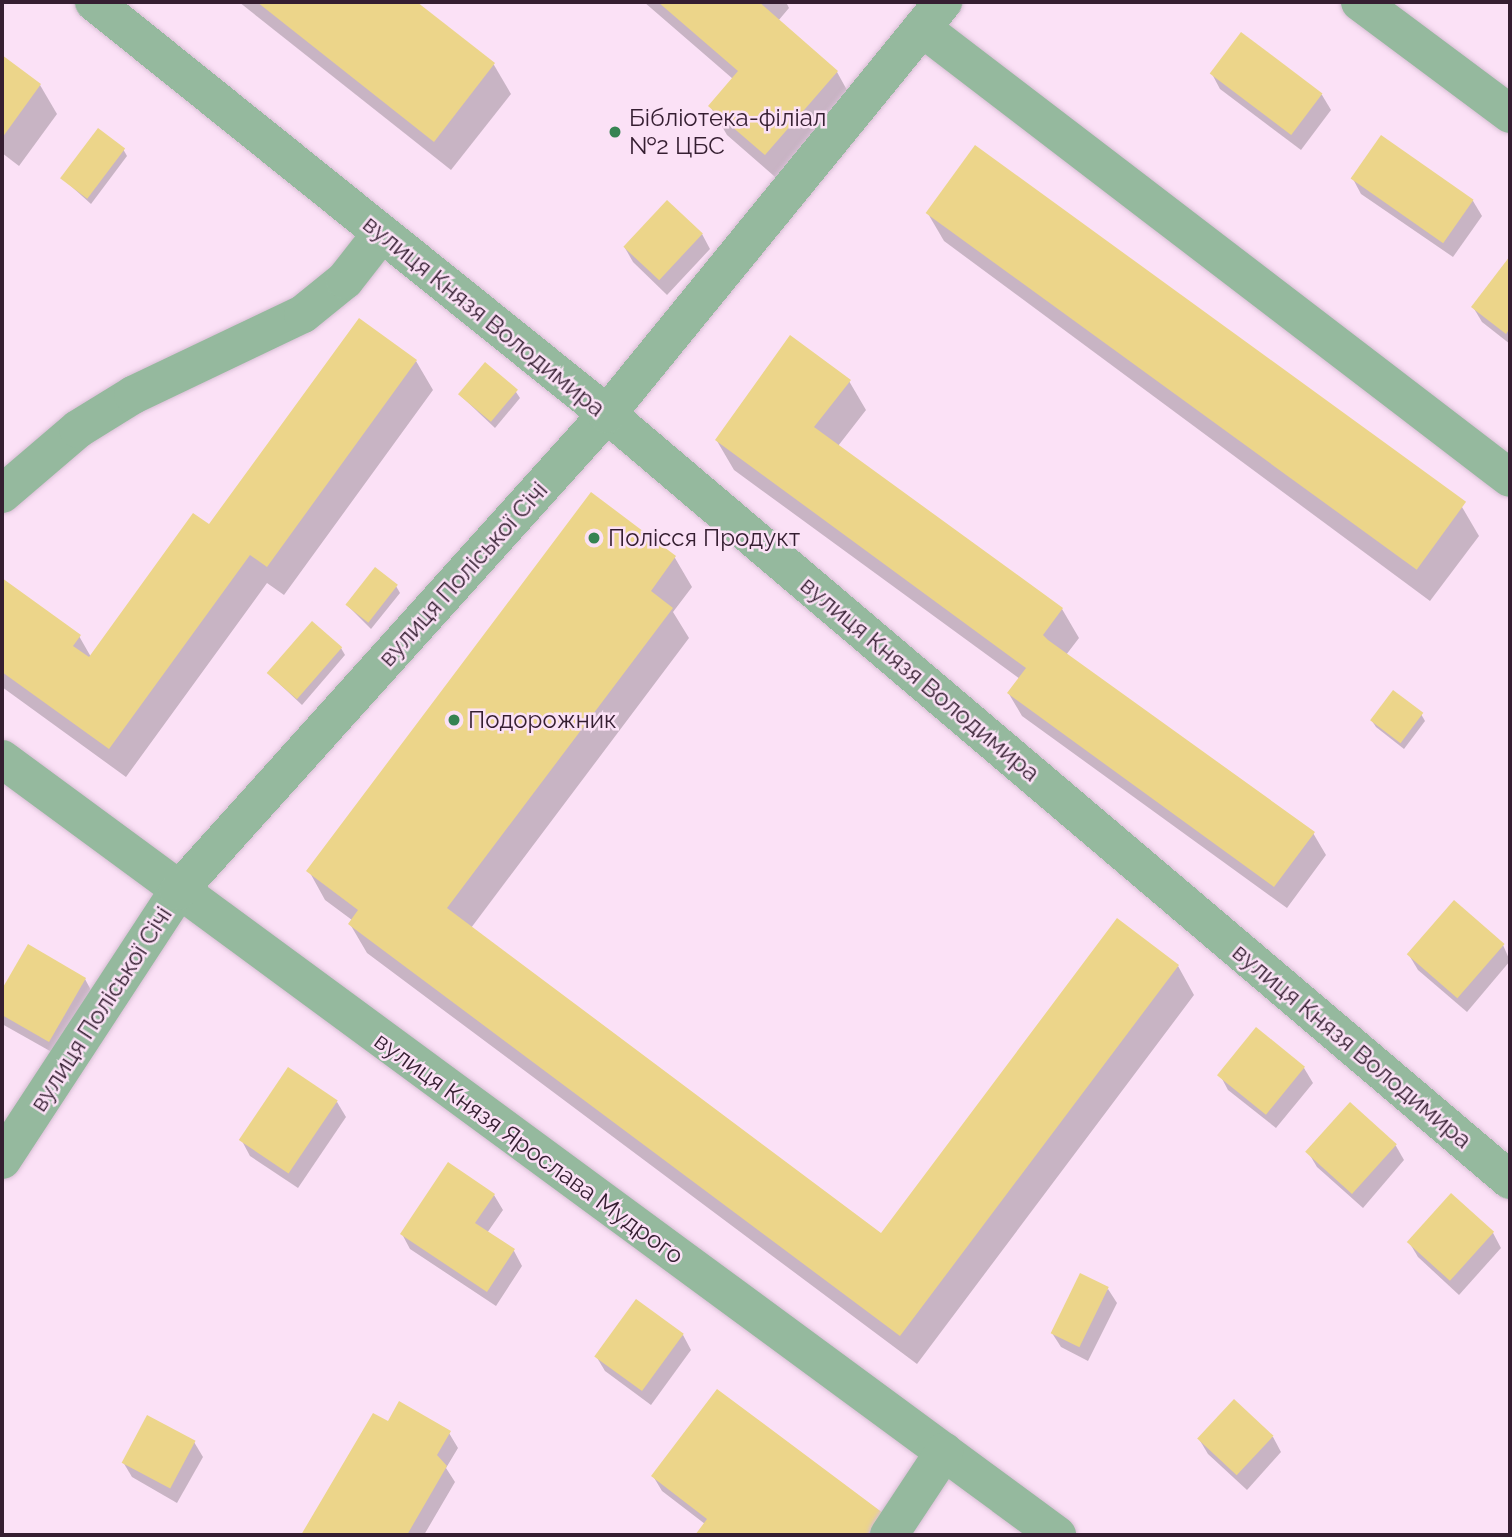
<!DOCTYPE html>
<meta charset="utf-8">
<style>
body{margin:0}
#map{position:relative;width:1512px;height:1537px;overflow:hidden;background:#fbe1f6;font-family:Raleway,sans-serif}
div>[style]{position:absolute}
.shadow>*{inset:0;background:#0003}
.building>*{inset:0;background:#ecd58a;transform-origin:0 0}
.roads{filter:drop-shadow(0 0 2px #d7bed3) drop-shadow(0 0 2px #d7bed3)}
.minor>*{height:38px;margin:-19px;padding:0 19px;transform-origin:19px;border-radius:19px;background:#95b99e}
.dots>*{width:19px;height:19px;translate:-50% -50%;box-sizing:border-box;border:4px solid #fbe1f6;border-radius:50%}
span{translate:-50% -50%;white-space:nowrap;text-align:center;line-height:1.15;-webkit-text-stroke:5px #fbe1f6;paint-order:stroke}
.poi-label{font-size:24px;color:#351e31}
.left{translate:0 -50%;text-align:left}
.street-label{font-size:24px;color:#351e31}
.frame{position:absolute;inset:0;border:4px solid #351e31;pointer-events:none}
</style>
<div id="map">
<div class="shadow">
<i style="clip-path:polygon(239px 2px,414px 2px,494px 65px,511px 94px,451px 170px)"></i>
<i style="clip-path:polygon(644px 2px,786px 2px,789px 8px,778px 21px,837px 72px,853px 101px,782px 183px,727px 135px,710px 106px,733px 79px)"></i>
<i style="clip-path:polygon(1242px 35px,1322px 95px,1331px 110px,1301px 150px,1220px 89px,1212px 74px)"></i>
<i style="clip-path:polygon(2px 57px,40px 85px,57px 114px,19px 166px,2px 153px)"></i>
<i style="clip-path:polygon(123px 149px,127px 156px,91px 204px,62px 178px)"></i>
<i style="clip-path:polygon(1353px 179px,1473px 201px,1482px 216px,1453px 257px,1361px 194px)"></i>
<i style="clip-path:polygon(927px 212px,1462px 507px,1479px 536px,1430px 601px,944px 241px)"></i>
<i style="clip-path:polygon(702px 234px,710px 249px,667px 295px,633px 262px,625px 248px)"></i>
<i style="clip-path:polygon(1510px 259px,1510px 344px,1482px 322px,1473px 307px)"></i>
<i style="clip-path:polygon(416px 361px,433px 390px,284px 595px,267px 583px,126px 777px,2px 687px,2px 580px,79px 636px,91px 657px,209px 527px)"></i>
<i style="clip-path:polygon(849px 381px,866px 410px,838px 446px,1062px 609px,1079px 638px,1066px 655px,1313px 833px,1326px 855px,1287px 908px,1022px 716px,1009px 694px,1020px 679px,734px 470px,717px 441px)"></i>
<i style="clip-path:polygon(516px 392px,520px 398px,495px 428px,460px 395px)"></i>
<i style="clip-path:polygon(591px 495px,675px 558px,692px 587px,673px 612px,689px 638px,471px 928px,882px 1235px,1178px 966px,1194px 995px,917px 1364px,367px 953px,350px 924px,352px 920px,325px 900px,309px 871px)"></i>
<i style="clip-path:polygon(396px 586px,400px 593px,371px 629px,346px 604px)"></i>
<i style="clip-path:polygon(341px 648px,345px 655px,302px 705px,269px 674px)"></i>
<i style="clip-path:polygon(1421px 714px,1425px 721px,1404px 749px,1376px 727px,1372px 721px)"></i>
<i style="clip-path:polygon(1503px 945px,1510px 961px,1467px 1012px,1418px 970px,1409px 955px)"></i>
<i style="clip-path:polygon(29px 947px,85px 979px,93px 994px,57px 1055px,2px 1024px,2px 993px)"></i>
<i style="clip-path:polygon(1304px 1068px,1313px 1083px,1276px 1128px,1228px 1090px,1220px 1075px)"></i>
<i style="clip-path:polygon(337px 1102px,346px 1117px,298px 1188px,250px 1156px,242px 1141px)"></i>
<i style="clip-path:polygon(1350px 1105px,1396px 1146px,1404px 1160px,1363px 1208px,1317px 1167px,1308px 1152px)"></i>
<i style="clip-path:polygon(494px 1195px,503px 1210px,487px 1233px,514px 1251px,522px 1266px,496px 1306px,410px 1249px,402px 1234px)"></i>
<i style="clip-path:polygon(1493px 1233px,1501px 1248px,1459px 1295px,1418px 1257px,1409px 1242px)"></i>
<i style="clip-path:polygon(1108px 1289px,1117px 1303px,1088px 1361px,1061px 1347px,1052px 1333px)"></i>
<i style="clip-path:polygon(683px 1335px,691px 1350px,651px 1405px,605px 1371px,596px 1356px)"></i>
<i style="clip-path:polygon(717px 1392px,886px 1535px,697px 1535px,705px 1524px,662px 1491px,653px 1476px)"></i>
<i style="clip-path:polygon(374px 1415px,388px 1423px,449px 1433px,458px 1448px,446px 1468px,455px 1482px,424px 1535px,303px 1535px)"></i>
<i style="clip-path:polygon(1273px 1437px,1281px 1452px,1247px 1490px,1208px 1454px,1199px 1439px)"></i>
<i style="clip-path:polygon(194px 1442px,203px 1457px,177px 1503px,132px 1477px,123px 1462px)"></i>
</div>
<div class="building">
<i style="clip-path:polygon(257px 2px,417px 2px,495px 63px,434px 142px)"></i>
<i style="clip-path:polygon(658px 2px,759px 2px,838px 71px,765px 155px,708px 106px,738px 71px)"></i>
<i style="left:1241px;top:32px;width:102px;height:52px;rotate:37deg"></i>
<i style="clip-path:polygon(2px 55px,41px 84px,2px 138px)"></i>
<i style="left:98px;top:128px;width:34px;height:63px;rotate:37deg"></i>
<i style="left:1381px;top:135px;width:113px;height:53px;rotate:35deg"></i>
<i style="left:975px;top:145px;width:607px;height:84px;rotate:36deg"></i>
<i style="left:667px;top:200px;width:49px;height:64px;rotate:43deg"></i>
<i style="clip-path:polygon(1510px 256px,1510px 328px,1506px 334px,1471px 307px)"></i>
<i style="clip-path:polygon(359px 318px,417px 360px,267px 567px,250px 555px,109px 749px,2px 672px,2px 578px,81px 635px,73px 646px,89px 657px,193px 513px,209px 524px)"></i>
<i style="clip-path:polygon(790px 335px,851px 380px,814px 427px,1063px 608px,1043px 635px,1048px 640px,1315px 832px,1274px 887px,1007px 693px,1026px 668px,715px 440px)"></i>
<i style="left:485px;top:362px;width:43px;height:42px;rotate:40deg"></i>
<i style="clip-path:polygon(591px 492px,676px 556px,651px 591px,673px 608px,447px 908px,881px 1233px,1117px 918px,1179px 965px,900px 1336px,348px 924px,358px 910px,306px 871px)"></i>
<i style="left:375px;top:567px;width:29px;height:48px;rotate:38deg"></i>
<i style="left:312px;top:621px;width:40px;height:69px;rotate:41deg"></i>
<i style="left:1393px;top:690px;width:38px;height:38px;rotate:37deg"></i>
<i style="left:1454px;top:900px;width:67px;height:72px;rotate:41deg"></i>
<i style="clip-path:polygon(28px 944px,86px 978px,49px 1042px,2px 1015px,2px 989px)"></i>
<i style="left:1256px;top:1027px;width:63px;height:62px;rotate:39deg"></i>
<i style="left:288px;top:1067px;width:60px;height:88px;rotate:34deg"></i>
<i style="left:1350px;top:1102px;width:63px;height:67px;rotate:42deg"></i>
<i style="clip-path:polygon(448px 1162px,495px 1194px,475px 1223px,515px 1249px,487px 1292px,400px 1234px)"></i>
<i style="left:1451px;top:1193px;width:58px;height:66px;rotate:42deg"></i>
<i style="left:1080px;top:1273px;width:32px;height:67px;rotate:26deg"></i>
<i style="left:636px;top:1299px;width:59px;height:71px;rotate:36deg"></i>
<i style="clip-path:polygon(717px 1389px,883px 1513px,867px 1535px,695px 1535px,707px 1519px,651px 1476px)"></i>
<i style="left:1234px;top:1399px;width:54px;height:54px;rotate:43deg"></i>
<i style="clip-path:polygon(399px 1401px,451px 1431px,437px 1455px,447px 1466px,407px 1535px,301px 1535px,373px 1413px,388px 1421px)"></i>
<i style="left:147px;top:1415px;width:55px;height:54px;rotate:28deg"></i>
</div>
<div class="roads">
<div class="minor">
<i style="left:94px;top:2px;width:658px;rotate:38.77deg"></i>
<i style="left:607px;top:414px;width:1184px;rotate:40.31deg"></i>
<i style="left:1360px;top:2px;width:187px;rotate:36.7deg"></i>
<i style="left:922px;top:28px;width:740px;rotate:37.43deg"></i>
<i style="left:2px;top:494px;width:100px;rotate:-40.5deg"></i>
<i style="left:78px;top:429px;width:65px;rotate:-31.7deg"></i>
<i style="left:133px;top:395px;width:188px;rotate:-25.5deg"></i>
<i style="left:303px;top:314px;width:54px;rotate:-39deg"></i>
<i style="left:345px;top:280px;width:58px;rotate:-52deg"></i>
<i style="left:2px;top:759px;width:1310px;rotate:36.34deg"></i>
<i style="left:2px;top:1160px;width:321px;rotate:-56.8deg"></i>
<i style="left:178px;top:891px;width:642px;rotate:-48.03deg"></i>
<i style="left:607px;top:414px;width:532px;rotate:-50.8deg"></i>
<i style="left:889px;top:1535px;width:100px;rotate:-56.5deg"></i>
</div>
</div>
<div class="dots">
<i style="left:615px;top:132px;background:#368352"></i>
<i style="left:594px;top:538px;background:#368352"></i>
<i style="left:454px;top:720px;background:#368352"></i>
</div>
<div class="poi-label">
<span class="left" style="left:629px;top:132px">Бібліотека-філіал<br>№2 ЦБС</span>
<span class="left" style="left:608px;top:538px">Полісся Продукт</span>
<span class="left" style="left:468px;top:720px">Подорожник</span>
</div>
<div class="street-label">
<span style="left:484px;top:316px;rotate:39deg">вулиця Князя Володимира</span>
<span style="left:463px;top:574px;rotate:-48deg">вулиця Поліської Січі</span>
<span style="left:920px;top:679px;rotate:40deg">вулиця Князя Володимира</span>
<span style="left:101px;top:1009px;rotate:-57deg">вулиця Поліської Січі</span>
<span style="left:1352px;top:1046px;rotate:40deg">вулиця Князя Володимира</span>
<span style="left:529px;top:1148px;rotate:36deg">вулиця Князя Ярослава Мудрого</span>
</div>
<div class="frame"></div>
</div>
